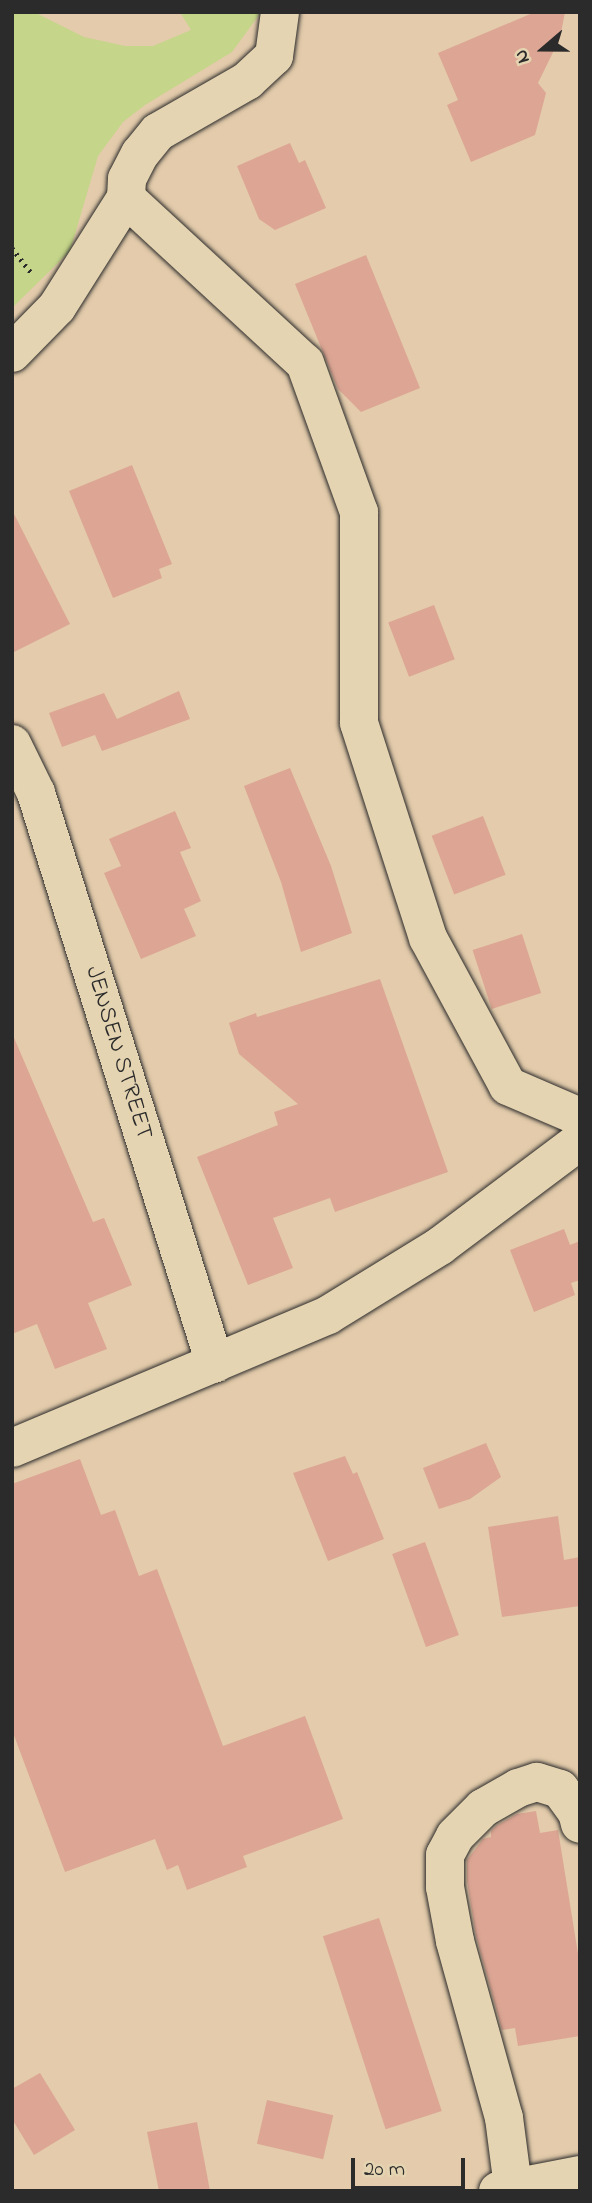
<!DOCTYPE html>
<style>
body{margin:0}
#map{position:relative;width:592px;height:2203px;overflow:hidden;background:#e3cbab;font-family:"Indie Flower",sans-serif}
div>[style]{position:absolute}
.green>*{inset:0;background:#c5d589}
.building>*{inset:0;background:#dda694;transform-origin:0 0}
.path>*{height:4.5px;margin-top:-2.25px;transform-origin:0;background:repeating-linear-gradient(90deg,#2b2b2b 0 2px,transparent 0 7px)}
.roads{filter:drop-shadow(0 0 2px #2b2b2b) drop-shadow(0 0 2px #2b2b2b)}
.minor>*{height:38px;margin:-19px;padding:0 19px;transform-origin:19px;border-radius:19px;background:#e5d4b1}
span{translate:-50% -50%;white-space:nowrap;text-align:center;line-height:1.15;-webkit-text-stroke:5px #e5d4b1;paint-order:stroke}
.street-label{font-size:24px;color:#2b2b2b}
.frame{position:absolute;inset:0;border:14px solid #2b2b2b;pointer-events:none}
.north{position:absolute;left:508px;top:14px;width:70px;height:70px;-webkit-text-stroke:5px #e5d4b1;paint-order:stroke;rotate:250deg;font-size:19px;font-weight:700;line-height:28px;text-align:center;color:#2b2b2b}
.north::after{content:'';display:block;margin:auto;width:24px;height:32px;background:#2b2b2b;clip-path:polygon(50% 0,100% 100%,50% 72%,0 100%)}
.scale{position:absolute;left:351px;top:2158px;width:114px;height:32px;box-sizing:border-box;border:4px solid #2b2b2b;border-top:0;padding-left:9px;font-size:21px;line-height:24px;white-space:nowrap;color:#2b2b2b;-webkit-text-stroke:5px #e5d4b1;paint-order:stroke}
</style>
<div id="map">
<div class="green">
<i style="clip-path:polygon(12px 12px,34px 12px,84px 37px,125px 46px,153px 46px,191px 30px,180px 12px,261px 12px,232px 52px,145px 105px,123px 122px,98px 156px,70px 251px,12px 308px)"></i>
</div>
<div class="building">
<i style="clip-path:polygon(535px 12px,565px 12px,560px 38px,538px 83px,546px 93px,535px 135px,471px 162px,447px 105px,458px 100px,438px 53px)"></i>
<i style="clip-path:polygon(290px 143px,299px 163px,305px 160px,326px 208px,275px 230px,259px 219px,237px 166px)"></i>
<i style="clip-path:polygon(366px 255px,420px 388px,361px 412px,338px 389px,295px 284px)"></i>
<i style="clip-path:polygon(132px 465px,172px 564px,159px 569px,162px 578px,113px 598px,69px 491px)"></i>
<i style="clip-path:polygon(12px 510px,70px 624px,12px 653px)"></i>
<i style="left:434px;top:605px;width:58px;height:49px;rotate:69deg"></i>
<i style="clip-path:polygon(179px 691px,190px 719px,102px 751px,95px 735px,62px 747px,49px 713px,104px 693px,117px 719px)"></i>
<i style="clip-path:polygon(290px 768px,331px 866px,352px 933px,301px 952px,281px 882px,244px 786px)"></i>
<i style="clip-path:polygon(175px 811px,191px 848px,180px 852px,201px 901px,184px 909px,196px 936px,141px 959px,104px 873px,121px 866px,109px 839px)"></i>
<i style="left:483px;top:816px;width:63px;height:55px;rotate:69deg"></i>
<i style="left:522px;top:934px;width:62px;height:52px;rotate:72deg"></i>
<i style="clip-path:polygon(380px 979px,448px 1172px,335px 1212px,330px 1198px,273px 1218px,293px 1268px,248px 1285px,197px 1157px,278px 1125px,274px 1112px,298px 1104px,239px 1054px,229px 1023px,256px 1013px,257px 1017px)"></i>
<i style="clip-path:polygon(12px 1033px,93px 1222px,104px 1218px,132px 1285px,88px 1303px,107px 1349px,55px 1369px,37px 1324px,12px 1334px)"></i>
<i style="clip-path:polygon(564px 1229px,570px 1245px,580px 1241px,580px 1280px,571px 1283px,575px 1295px,534px 1312px,510px 1250px)"></i>
<i style="clip-path:polygon(486px 1443px,501px 1477px,470px 1499px,439px 1509px,423px 1468px)"></i>
<i style="clip-path:polygon(345px 1456px,353px 1474px,357px 1472px,384px 1539px,328px 1561px,293px 1473px)"></i>
<i style="clip-path:polygon(80px 1459px,101px 1515px,115px 1510px,139px 1576px,157px 1569px,223px 1746px,305px 1716px,343px 1819px,243px 1856px,247px 1867px,187px 1890px,178px 1865px,167px 1870px,155px 1839px,65px 1872px,12px 1730px,12px 1484px)"></i>
<i style="clip-path:polygon(558px 1516px,564px 1560px,580px 1557px,580px 1606px,502px 1617px,488px 1527px)"></i>
<i style="left:425px;top:1542px;width:99px;height:35px;rotate:70deg"></i>
<i style="clip-path:polygon(536px 1811px,540px 1833px,558px 1830px,580px 1966px,580px 2036px,518px 2046px,515px 2028px,502px 2030px,476px 1936px,467px 1881px,467px 1860px,483px 1839px,491px 1837px,491px 1831px,496px 1826px,517px 1814px)"></i>
<i style="left:379px;top:1918px;width:203px;height:59px;rotate:72deg"></i>
<i style="clip-path:polygon(40px 2073px,75px 2130px,34px 2155px,12px 2119px,12px 2089px)"></i>
<i style="left:267px;top:2100px;width:68px;height:45px;rotate:13deg"></i>
<i style="clip-path:polygon(197px 2122px,210px 2191px,159px 2191px,147px 2132px)"></i>
</div>
<div class="path">
<i style="left:12px;top:248px;width:34px;rotate:52deg"></i>
</div>
<div class="roads">
<div class="minor">
<i style="left:126px;top:198px;width:243px;rotate:42.7deg"></i>
<i style="left:305px;top:363px;width:158px;rotate:70.1deg"></i>
<i style="left:359px;top:512px;width:211px;rotate:90deg"></i>
<i style="left:359px;top:723px;width:226px;rotate:72.2deg"></i>
<i style="left:428px;top:938px;width:168px;rotate:61.6deg"></i>
<i style="left:508px;top:1086px;width:78px;rotate:23.3deg"></i>
<i style="left:12px;top:353px;width:64px;rotate:-45.6deg"></i>
<i style="left:57px;top:307px;width:129px;rotate:-57.7deg"></i>
<i style="left:126px;top:198px;width:19px;rotate:-87deg"></i>
<i style="left:127px;top:179px;width:28px;rotate:-63deg"></i>
<i style="left:140px;top:154px;width:28px;rotate:-51deg"></i>
<i style="left:158px;top:132px;width:103px;rotate:-29.8deg"></i>
<i style="left:247px;top:81px;width:37px;rotate:-43deg"></i>
<i style="left:274px;top:56px;width:44px;rotate:-82.2deg"></i>
<i style="left:12px;top:744px;width:55px;rotate:63.9deg"></i>
<i style="left:36px;top:793px;width:598px;rotate:72.59deg"></i>
<i style="left:12px;top:1448px;width:343px;rotate:-22.8deg"></i>
<i style="left:328px;top:1315px;width:132px;rotate:-31.6deg"></i>
<i style="left:440px;top:1246px;width:175px;rotate:-36.9deg"></i>
<i style="left:513px;top:2187px;width:70px;rotate:-97.4deg"></i>
<i style="left:504px;top:2118px;width:184px;rotate:-105.5deg"></i>
<i style="left:455px;top:1941px;width:55px;rotate:-100.5deg"></i>
<i style="left:445px;top:1887px;width:32px;rotate:-90deg"></i>
<i style="left:445px;top:1855px;width:21px;rotate:-62deg"></i>
<i style="left:455px;top:1836px;width:40px;rotate:-45deg"></i>
<i style="left:483px;top:1808px;width:40px;rotate:-29.7deg"></i>
<i style="left:518px;top:1788px;width:20px;rotate:-18deg"></i>
<i style="left:537px;top:1782px;width:24px;rotate:17deg"></i>
<i style="left:560px;top:1789px;width:29px;rotate:54deg"></i>
<i style="left:577px;top:1812px;width:12px;rotate:76deg"></i>
<i style="left:498px;top:2191px;width:84px;rotate:-11deg"></i>
</div>
</div>
<div class="street-label">
<span style="left:118px;top:1053px;rotate:73deg">JENSEN STREET</span>
</div>
<div class="frame"></div>
<div class="north">N</div>
<div class="scale">20 m</div>
</div>
